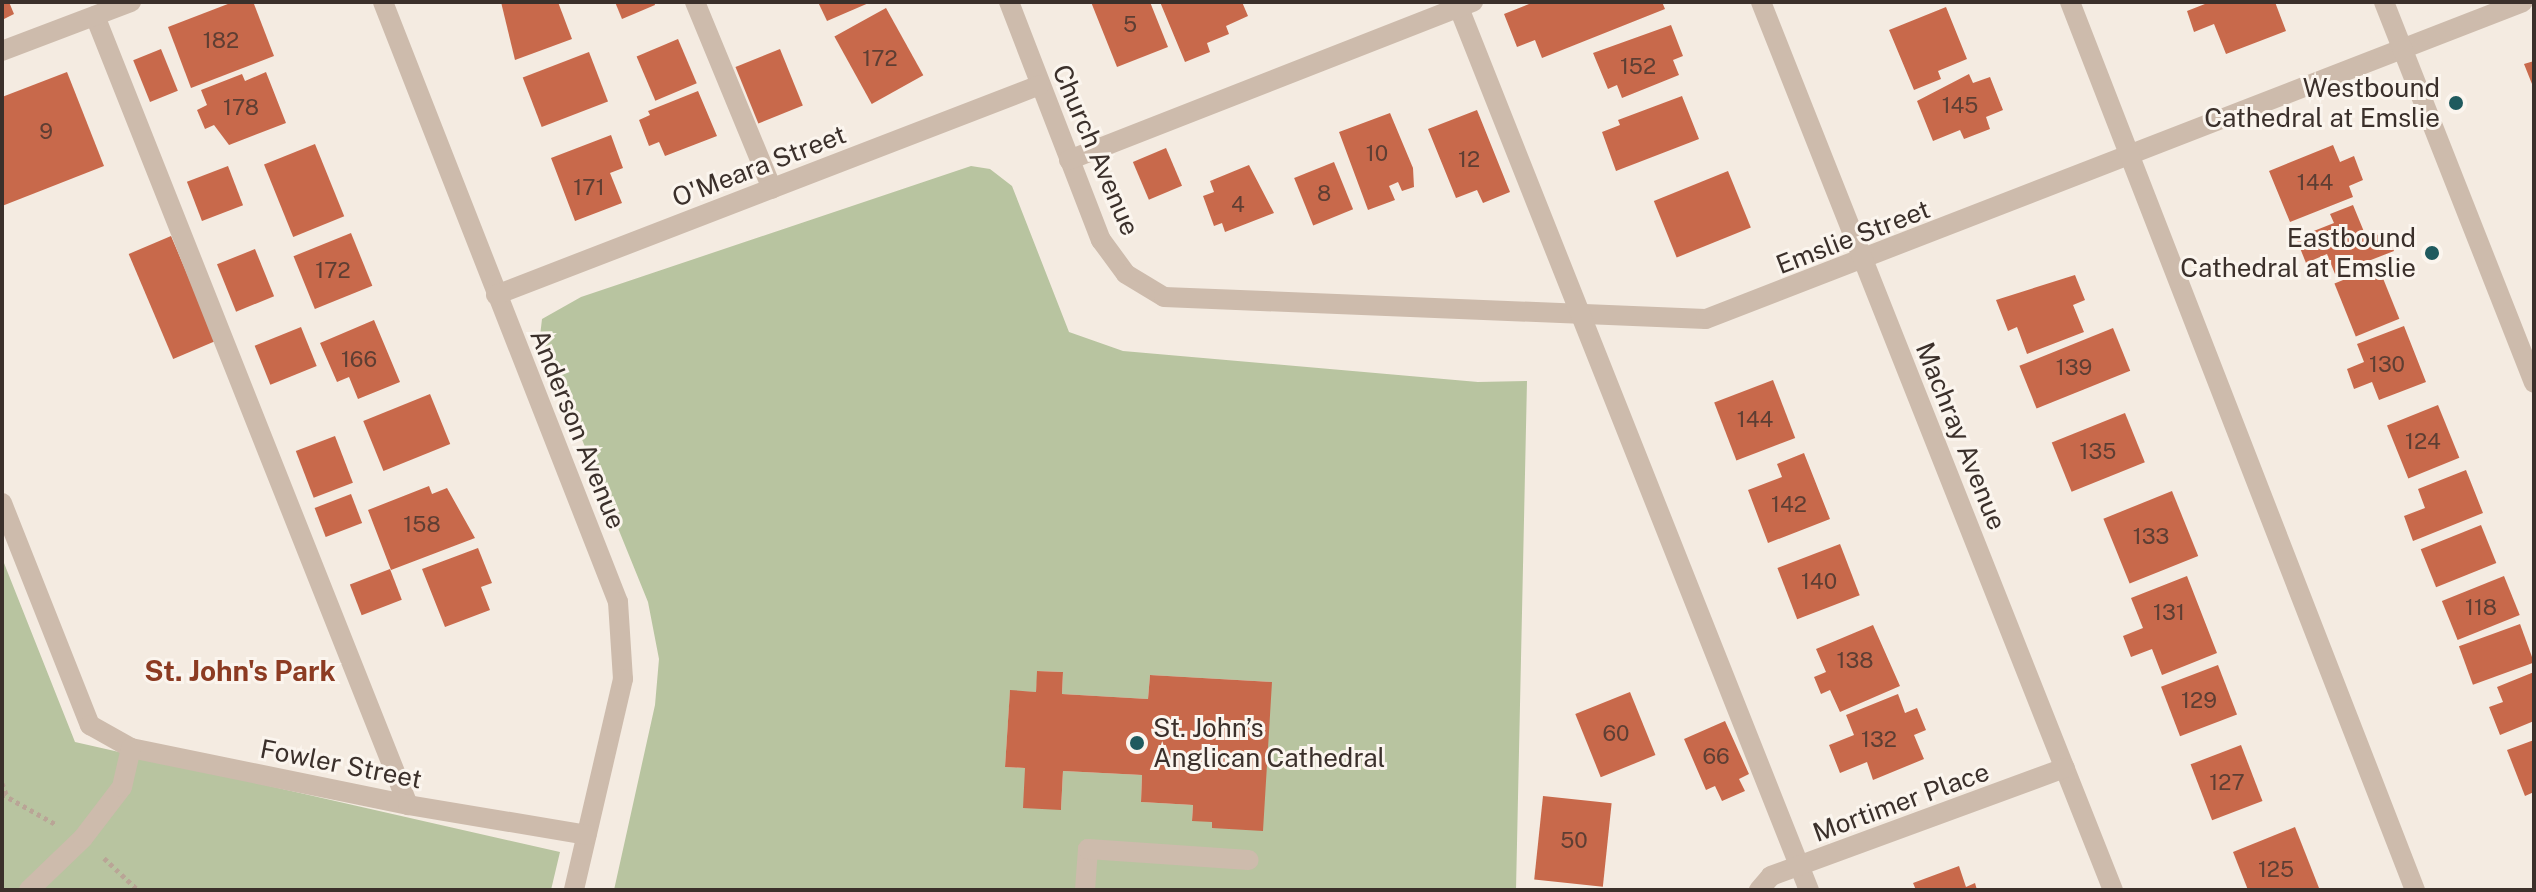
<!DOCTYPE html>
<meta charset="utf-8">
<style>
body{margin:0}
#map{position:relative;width:2536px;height:892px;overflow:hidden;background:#f4ebe1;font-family:"Public Sans",sans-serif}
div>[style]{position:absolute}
.green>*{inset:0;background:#b8c4a0}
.building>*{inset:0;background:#c8694b;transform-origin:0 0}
.path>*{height:5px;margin-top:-2.5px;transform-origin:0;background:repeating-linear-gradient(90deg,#b9a596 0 4px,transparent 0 8px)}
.minor>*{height:20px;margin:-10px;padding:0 10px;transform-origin:10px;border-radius:10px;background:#cdbbac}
.dots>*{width:22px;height:22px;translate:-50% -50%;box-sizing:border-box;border:4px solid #fbf5ee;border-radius:50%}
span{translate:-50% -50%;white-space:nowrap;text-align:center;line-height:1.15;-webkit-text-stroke:6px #fbf5ee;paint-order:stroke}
.number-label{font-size:22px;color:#5e3e33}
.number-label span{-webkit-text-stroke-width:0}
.poi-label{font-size:26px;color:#3b302b}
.right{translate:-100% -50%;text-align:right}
.left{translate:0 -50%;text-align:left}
.street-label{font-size:26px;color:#3b302b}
.neighbourhood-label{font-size:28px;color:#8c3b22;font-weight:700}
.frame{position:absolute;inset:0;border:4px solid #3b302b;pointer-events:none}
</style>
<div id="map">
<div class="green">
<i style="clip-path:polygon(evenodd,971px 166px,990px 169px,1012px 186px,1069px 332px,1123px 351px,1478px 382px,1527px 381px,1516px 890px,614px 890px,655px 705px,659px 659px,648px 602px,540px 336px,542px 319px,581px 297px,971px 166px,1038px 671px,1063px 672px,1062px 694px,1148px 699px,1150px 675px,1272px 682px,1192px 821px,1193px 805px,1141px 802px,1142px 775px,1063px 771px,1061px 810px,1025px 768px,1005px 767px,1010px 691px,1036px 692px,1038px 671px)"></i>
<i style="clip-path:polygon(2px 558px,75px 742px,560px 852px,551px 890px,2px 890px)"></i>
</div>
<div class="building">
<i style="clip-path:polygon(2px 2px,9px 2px,14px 14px,2px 20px)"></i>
<i style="clip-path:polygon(233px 2px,254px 4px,274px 56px,191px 88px,168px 27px)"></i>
<i style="clip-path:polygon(501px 2px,558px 2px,572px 39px,515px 60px)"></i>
<i style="clip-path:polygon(615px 2px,654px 2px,655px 5px,622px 19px)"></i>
<i style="clip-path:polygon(818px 2px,871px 2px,827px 21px)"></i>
<i style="clip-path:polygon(1091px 2px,1150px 2px,1168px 47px,1117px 67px)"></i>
<i style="clip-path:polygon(1160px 2px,1242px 2px,1248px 16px,1226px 26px,1229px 34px,1207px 43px,1210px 52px,1185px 62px)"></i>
<i style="clip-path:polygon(1534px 2px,1662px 2px,1665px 9px,1542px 58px,1535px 40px,1517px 47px,1504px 14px)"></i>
<i style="clip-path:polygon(2210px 2px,2275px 2px,2286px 31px,2226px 54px,2214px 24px,2194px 32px,2187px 11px)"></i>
<i style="clip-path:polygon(1946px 7px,1967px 59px,1938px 71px,1941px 79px,1914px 90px,1889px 30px)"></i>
<i style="left:886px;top:8px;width:77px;height:59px;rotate:61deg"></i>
<i style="clip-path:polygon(1671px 25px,1683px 56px,1673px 60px,1679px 75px,1622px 98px,1617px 85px,1608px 89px,1593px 53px)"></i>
<i style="left:678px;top:39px;width:48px;height:45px;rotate:67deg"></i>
<i style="left:161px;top:49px;width:45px;height:30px;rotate:68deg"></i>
<i style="left:780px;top:49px;width:61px;height:48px;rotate:68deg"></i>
<i style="left:589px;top:52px;width:53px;height:71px;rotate:69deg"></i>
<i style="clip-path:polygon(2534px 61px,2534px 89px,2524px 64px)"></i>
<i style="clip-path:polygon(67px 72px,104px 166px,2px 206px,2px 97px)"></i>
<i style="clip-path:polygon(266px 72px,286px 123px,229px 145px,214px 125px,205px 129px,197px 110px,207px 105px,201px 90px,242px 74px,245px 81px)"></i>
<i style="clip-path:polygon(1969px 74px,1973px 83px,1990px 77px,2003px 110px,1986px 117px,1990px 129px,1964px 139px,1960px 130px,1933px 141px,1917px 101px)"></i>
<i style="clip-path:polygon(698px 91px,717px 136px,665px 156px,659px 142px,649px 146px,639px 120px,650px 115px,648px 111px)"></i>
<i style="clip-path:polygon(1682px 96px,1699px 139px,1616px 171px,1602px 132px,1620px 125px,1618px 120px)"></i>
<i style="clip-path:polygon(1477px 110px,1510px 192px,1483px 203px,1477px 190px,1456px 198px,1428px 129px)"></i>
<i style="clip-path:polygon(1390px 113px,1413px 168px,1414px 187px,1402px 191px,1398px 182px,1389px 186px,1395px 200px,1368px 210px,1339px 132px)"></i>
<i style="clip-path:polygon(611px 135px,623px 168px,610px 173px,622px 203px,575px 221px,551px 158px)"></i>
<i style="left:315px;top:144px;width:78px;height:55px;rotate:68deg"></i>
<i style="clip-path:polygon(2333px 145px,2340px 162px,2354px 156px,2363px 180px,2349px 186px,2353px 197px,2290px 222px,2269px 171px)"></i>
<i style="left:1166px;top:148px;width:41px;height:36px;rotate:67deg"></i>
<i style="left:1334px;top:162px;width:51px;height:43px;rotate:68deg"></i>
<i style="clip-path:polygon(1249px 165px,1274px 213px,1225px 232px,1222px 223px,1214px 226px,1203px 196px,1214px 192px,1210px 181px)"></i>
<i style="left:228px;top:166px;width:42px;height:44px;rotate:69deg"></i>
<i style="left:1728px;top:171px;width:61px;height:80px;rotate:68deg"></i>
<i style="clip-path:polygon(2353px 205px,2367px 239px,2387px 231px,2394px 251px,2335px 274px,2327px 254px,2306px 263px,2296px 238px,2334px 223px,2330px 214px)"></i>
<i style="left:351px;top:233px;width:57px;height:62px;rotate:68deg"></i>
<i style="left:171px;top:236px;width:114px;height:46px;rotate:67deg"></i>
<i style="left:255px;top:249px;width:51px;height:41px;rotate:68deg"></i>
<i style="left:2378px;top:266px;width:57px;height:47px;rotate:68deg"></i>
<i style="clip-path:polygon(2075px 275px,2085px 300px,2073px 305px,2084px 332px,2027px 354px,2017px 327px,2008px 331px,1996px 300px)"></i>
<i style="clip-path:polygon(374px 320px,400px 382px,358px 399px,349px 377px,337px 382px,320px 343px)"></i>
<i style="clip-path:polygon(2404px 326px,2426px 382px,2379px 400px,2372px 382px,2354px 389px,2347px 369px,2364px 362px,2357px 344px)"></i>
<i style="left:301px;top:327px;width:42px;height:50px;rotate:68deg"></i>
<i style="left:2113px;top:328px;width:46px;height:101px;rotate:68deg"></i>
<i style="left:1773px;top:380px;width:62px;height:63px;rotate:69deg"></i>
<i style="left:430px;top:394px;width:54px;height:72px;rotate:68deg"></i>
<i style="left:2438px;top:405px;width:57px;height:55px;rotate:68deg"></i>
<i style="left:2125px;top:413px;width:53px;height:79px;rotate:68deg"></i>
<i style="left:335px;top:436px;width:50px;height:42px;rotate:69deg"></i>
<i style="clip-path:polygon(1804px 453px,1830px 519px,1768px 543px,1748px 490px,1782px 477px,1777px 464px)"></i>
<i style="clip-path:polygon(2466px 470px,2483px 513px,2413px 541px,2404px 516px,2425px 508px,2418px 489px)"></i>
<i style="clip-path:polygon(429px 486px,432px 494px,447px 488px,475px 538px,391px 570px,368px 510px)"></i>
<i style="left:2172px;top:491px;width:70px;height:74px;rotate:68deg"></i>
<i style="left:351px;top:494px;width:31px;height:39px;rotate:69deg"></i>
<i style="left:2481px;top:525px;width:41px;height:65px;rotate:68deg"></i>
<i style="left:1840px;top:544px;width:55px;height:67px;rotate:69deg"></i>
<i style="clip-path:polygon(478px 548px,492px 583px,481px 587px,490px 610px,445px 627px,422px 569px)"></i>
<i style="left:390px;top:569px;width:33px;height:43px;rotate:69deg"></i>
<i style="clip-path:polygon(2187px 576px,2217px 653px,2162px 675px,2152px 649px,2131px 657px,2123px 636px,2143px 628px,2131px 598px)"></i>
<i style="left:2504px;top:576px;width:42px;height:67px;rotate:68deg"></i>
<i style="left:2520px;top:624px;width:41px;height:65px;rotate:70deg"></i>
<i style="clip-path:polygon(1873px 625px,1900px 686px,1840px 712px,1830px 690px,1821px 694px,1814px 677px,1826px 672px,1816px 649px)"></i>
<i style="left:2218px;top:665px;width:53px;height:61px;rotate:69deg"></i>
<i style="clip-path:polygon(1037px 671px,1063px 672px,1062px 694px,1148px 699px,1150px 675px,1272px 682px,1263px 831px,1212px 828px,1212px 822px,1192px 821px,1193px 805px,1141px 802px,1142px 775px,1063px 771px,1061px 810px,1023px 808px,1025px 768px,1005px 767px,1010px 690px,1036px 692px)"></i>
<i style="clip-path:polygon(2534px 672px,2534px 721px,2500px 735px,2489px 707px,2503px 702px,2497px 687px)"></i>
<i style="left:1630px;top:692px;width:68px;height:59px;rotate:68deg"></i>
<i style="clip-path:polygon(1898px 694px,1905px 713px,1917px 708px,1926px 730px,1914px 735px,1924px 759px,1873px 780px,1867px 762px,1840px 773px,1829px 745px,1854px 735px,1846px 715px)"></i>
<i style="clip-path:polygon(1725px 721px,1749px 774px,1739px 779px,1745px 791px,1722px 801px,1715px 786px,1706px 790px,1684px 739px)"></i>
<i style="clip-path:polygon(2534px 740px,2534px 792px,2525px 796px,2507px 750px)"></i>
<i style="left:2241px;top:745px;width:60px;height:54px;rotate:69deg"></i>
<i style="left:1543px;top:796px;width:69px;height:84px;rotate:6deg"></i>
<i style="clip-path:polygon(2295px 827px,2319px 888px,2248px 890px,2233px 852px)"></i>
<i style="clip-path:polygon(1959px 866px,1966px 887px,1975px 883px,1977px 890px,1916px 890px,1913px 883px)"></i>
</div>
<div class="path">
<i style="left:2px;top:783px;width:15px;rotate:70deg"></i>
<i style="left:2px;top:794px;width:63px;rotate:29.4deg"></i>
<i style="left:104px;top:858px;width:47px;rotate:43.3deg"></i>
</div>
<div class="minor">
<i style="left:383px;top:2px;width:644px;rotate:68.61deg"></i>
<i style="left:618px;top:602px;width:77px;rotate:86.3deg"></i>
<i style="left:623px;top:679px;width:217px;rotate:103.1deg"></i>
<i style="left:695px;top:2px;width:202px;rotate:67.6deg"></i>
<i style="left:1009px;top:2px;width:255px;rotate:68.9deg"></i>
<i style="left:1101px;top:240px;width:42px;rotate:53.7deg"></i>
<i style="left:1126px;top:274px;width:44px;rotate:31.2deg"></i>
<i style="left:1164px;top:297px;width:542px;rotate:2.32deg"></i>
<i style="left:1706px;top:319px;width:876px;rotate:-21.21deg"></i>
<i style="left:1761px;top:2px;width:955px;rotate:68.38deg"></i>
<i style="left:2070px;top:2px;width:953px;rotate:68.77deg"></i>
<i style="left:2384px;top:2px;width:409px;rotate:68.5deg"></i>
<i style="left:1459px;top:8px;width:949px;rotate:68.36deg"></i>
<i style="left:95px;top:16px;width:849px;rotate:68.36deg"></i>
<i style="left:2px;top:51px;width:138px;rotate:-20.8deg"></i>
<i style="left:1069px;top:160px;width:434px;rotate:-21.4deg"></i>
<i style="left:496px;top:295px;width:583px;rotate:-21.11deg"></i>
<i style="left:2px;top:503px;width:239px;rotate:68.4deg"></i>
<i style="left:90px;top:725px;width:47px;rotate:29.3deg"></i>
<i style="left:131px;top:748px;width:283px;rotate:11.6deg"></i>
<i style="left:408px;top:805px;width:181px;rotate:9.5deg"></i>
<i style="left:29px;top:890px;width:75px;rotate:-43.9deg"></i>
<i style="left:83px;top:838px;width:64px;rotate:-52.6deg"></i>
<i style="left:122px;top:787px;width:40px;rotate:-77deg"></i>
<i style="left:1085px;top:890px;width:41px;rotate:-85.8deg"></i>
<i style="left:1088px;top:849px;width:161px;rotate:3.9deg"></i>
<i style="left:1759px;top:890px;width:18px;rotate:-49deg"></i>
<i style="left:1771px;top:876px;width:313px;rotate:-20.2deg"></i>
</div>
<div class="dots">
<i style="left:2456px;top:103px;background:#1f5a5e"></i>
<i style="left:2432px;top:253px;background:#1f5a5e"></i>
<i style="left:1137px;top:743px;background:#1f5a5e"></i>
</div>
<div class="number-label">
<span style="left:1130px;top:25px">5</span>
<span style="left:221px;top:41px">182</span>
<span style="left:880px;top:59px">172</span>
<span style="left:1638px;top:67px">152</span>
<span style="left:1960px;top:106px">145</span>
<span style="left:241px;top:108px">178</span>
<span style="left:46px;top:132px">9</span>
<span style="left:1377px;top:154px">10</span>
<span style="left:1469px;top:160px">12</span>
<span style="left:2315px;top:183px">144</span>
<span style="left:589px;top:188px">171</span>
<span style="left:1324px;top:194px">8</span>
<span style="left:1238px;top:205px">4</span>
<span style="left:333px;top:271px">172</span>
<span style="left:359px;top:360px">166</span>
<span style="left:2387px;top:365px">130</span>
<span style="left:2074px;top:368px">139</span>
<span style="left:1755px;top:420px">144</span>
<span style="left:2423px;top:442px">124</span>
<span style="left:2098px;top:452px">135</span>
<span style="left:1789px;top:505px">142</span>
<span style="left:422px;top:525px">158</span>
<span style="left:2151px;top:537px">133</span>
<span style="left:1819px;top:582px">140</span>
<span style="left:2481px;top:608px">118</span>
<span style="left:2169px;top:613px">131</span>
<span style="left:1855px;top:661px">138</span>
<span style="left:2199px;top:701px">129</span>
<span style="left:1616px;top:734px">60</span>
<span style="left:1879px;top:740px">132</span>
<span style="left:1716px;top:757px">66</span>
<span style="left:2227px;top:783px">127</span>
<span style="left:1574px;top:841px">50</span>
<span style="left:2276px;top:870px">125</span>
</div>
<div class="poi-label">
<span class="right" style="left:2440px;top:103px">Westbound<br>Cathedral at Emslie</span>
<span class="right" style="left:2416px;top:253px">Eastbound<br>Cathedral at Emslie</span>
<span class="left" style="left:1153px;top:743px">St. John’s<br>Anglican Cathedral</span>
</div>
<div class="street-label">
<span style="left:1096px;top:150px;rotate:67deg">Church Avenue</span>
<span style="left:759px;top:166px;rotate:-21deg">O'Meara Street</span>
<span style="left:1853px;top:237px;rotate:-21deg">Emslie Street</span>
<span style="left:578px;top:429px;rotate:68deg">Anderson Avenue</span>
<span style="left:1961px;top:436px;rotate:68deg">Machray Avenue</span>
<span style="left:341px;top:764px;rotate:11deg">Fowler Street</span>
<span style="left:1901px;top:802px;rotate:-20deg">Mortimer Place</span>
</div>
<div class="neighbourhood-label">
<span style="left:240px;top:671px">St. John's Park</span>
</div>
<div class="frame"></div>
</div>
